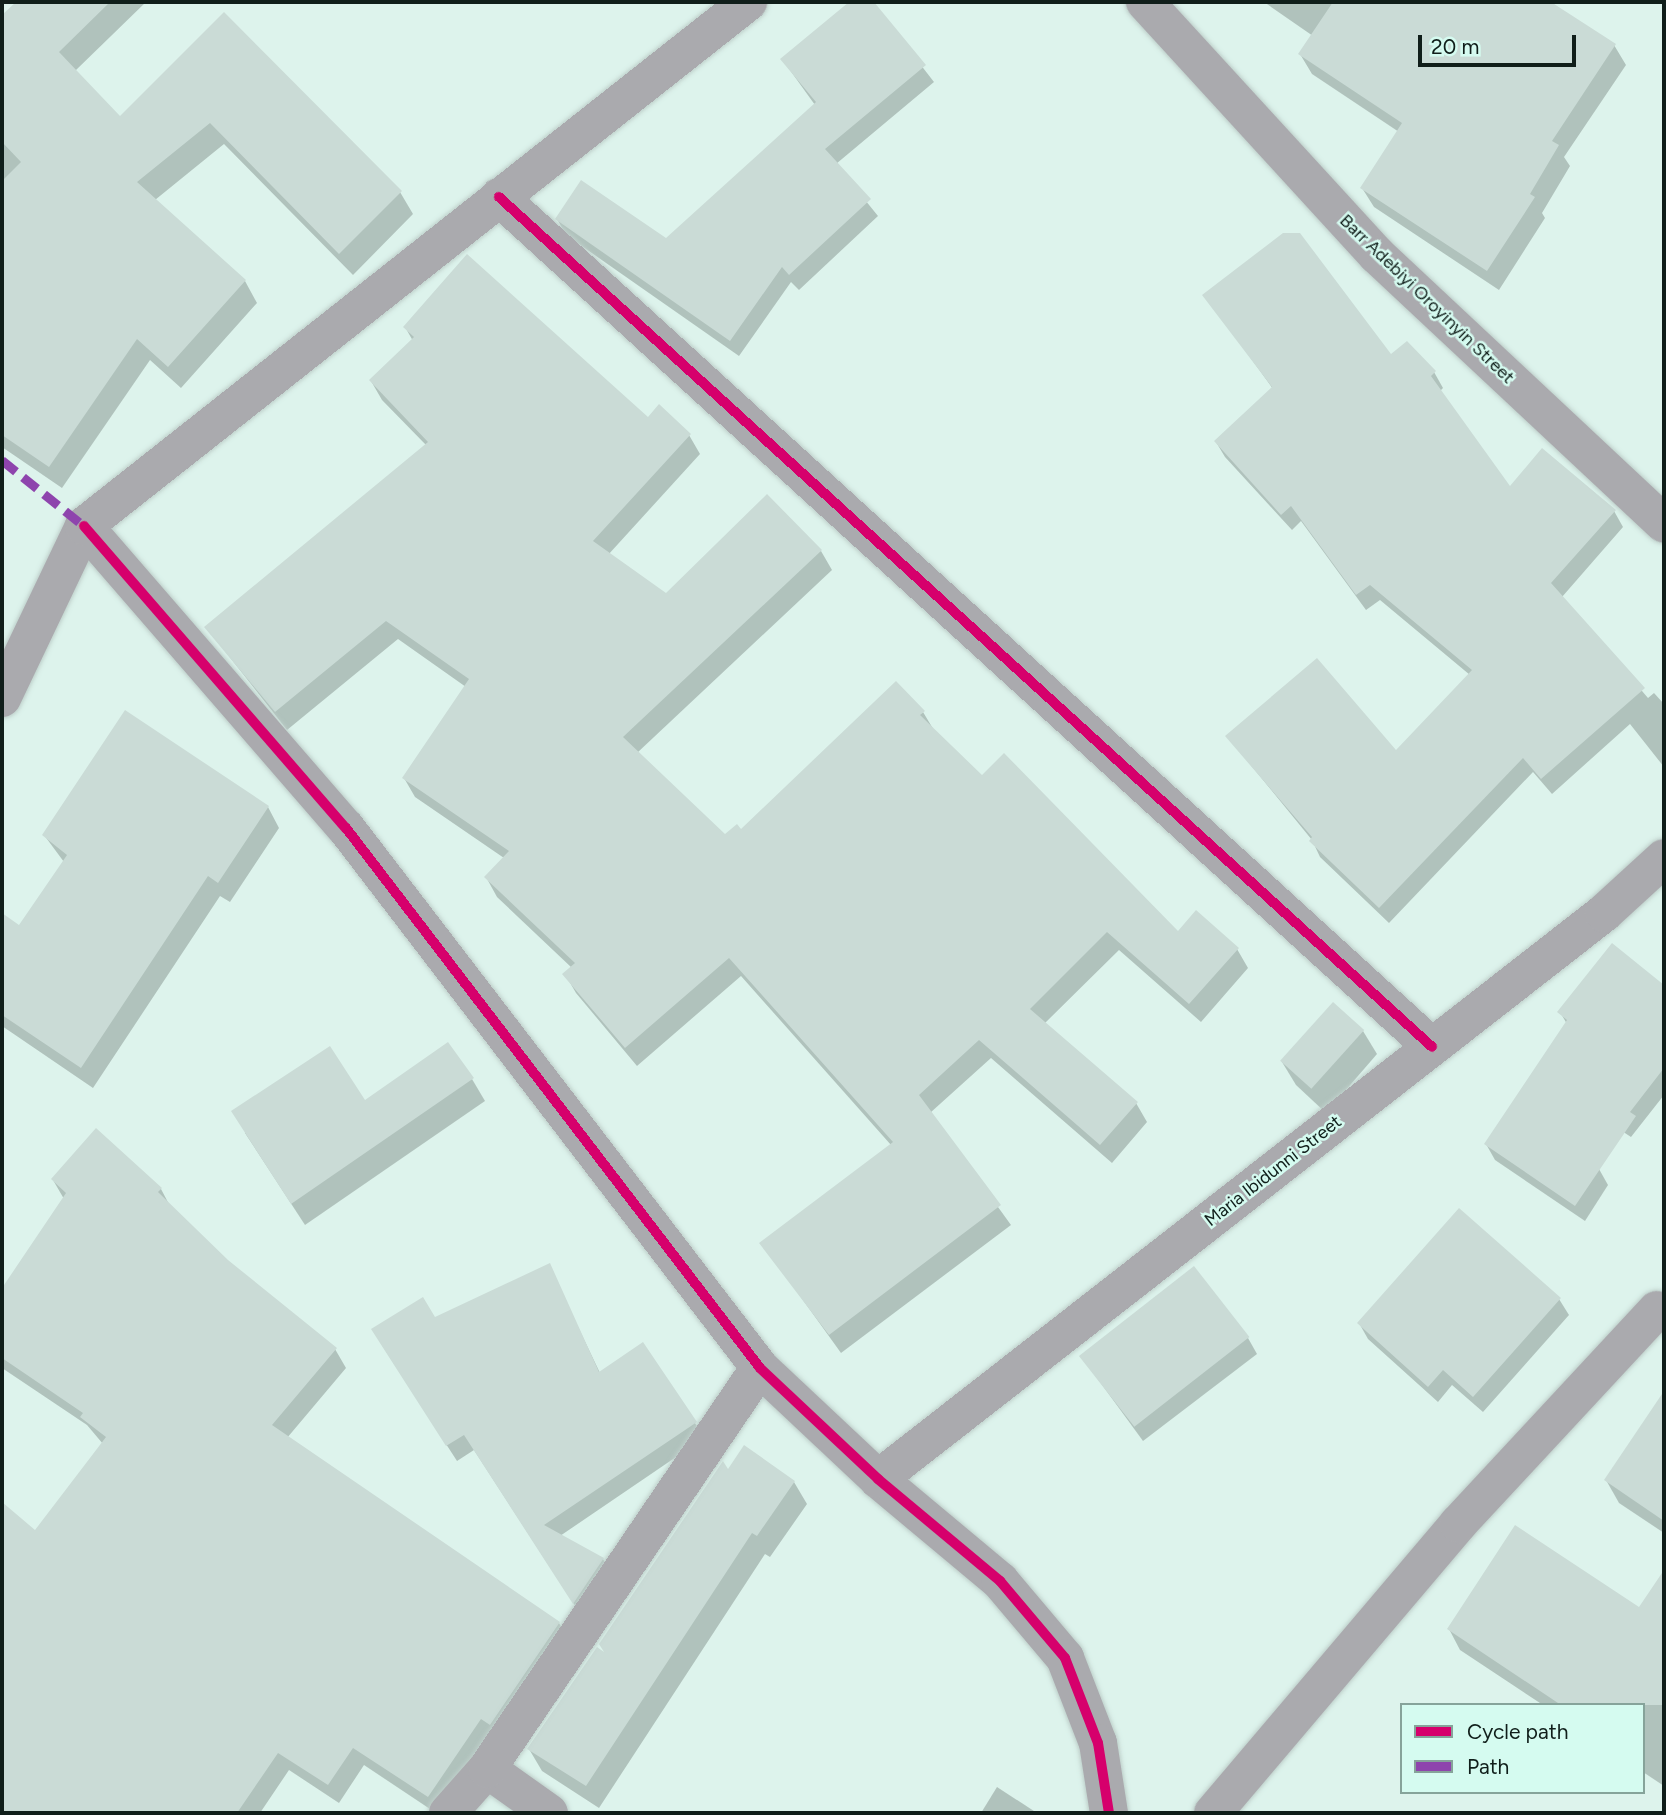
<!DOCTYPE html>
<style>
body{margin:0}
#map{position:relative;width:1666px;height:1815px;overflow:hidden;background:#ddf3ec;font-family:Figtree,sans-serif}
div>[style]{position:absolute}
.shadow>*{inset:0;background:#0003}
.building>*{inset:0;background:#cadbd6;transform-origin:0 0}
.roads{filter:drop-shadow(0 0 2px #becfca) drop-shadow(0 0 2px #becfca)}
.minor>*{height:38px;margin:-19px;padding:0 19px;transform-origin:19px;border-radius:19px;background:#aaaaae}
.quiet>*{height:9px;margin-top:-4.5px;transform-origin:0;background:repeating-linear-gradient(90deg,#8e44ad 0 18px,transparent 0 27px)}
.cycleway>*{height:10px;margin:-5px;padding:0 5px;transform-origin:5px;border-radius:5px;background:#d6006c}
span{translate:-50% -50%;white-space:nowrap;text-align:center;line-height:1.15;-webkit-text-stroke:5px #d5fbf0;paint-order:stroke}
.street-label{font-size:18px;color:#101e1a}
.frame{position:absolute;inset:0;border:4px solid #101e1a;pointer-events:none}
.legend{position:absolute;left:1400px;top:1703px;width:245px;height:91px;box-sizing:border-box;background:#d5fbf0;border:2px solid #86a39a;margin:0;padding:9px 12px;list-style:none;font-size:21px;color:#101e1a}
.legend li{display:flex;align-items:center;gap:14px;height:35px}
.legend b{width:35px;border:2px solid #86a39a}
.scale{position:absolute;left:1418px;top:35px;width:158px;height:32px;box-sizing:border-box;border:4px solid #101e1a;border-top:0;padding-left:9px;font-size:21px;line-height:24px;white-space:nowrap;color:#101e1a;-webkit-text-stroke:5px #d5fbf0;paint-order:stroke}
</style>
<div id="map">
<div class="shadow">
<i style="clip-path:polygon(18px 2px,146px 2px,75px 71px,120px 118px,224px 14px,400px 192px,413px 214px,353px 275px,224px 144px,155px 200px,245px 281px,257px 303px,181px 388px,150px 360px,62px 488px,2px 447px,2px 317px,99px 177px,94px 172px,2px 263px,2px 18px)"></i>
<i style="clip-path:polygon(852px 2px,872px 2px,934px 82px,836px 164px,878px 216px,799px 290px,791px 282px,739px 356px,566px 235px,557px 219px,666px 241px,815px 105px,782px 59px)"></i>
<i style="clip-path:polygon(1264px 2px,1548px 2px,1614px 45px,1626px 65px,1564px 157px,1570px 166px,1542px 213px,1545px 218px,1499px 290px,1374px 207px,1362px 188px,1399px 132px,1312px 74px,1300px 54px,1313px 36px)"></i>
<i style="clip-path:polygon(1205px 295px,1434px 372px,1443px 388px,1440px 391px,1510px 488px,1614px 511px,1623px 527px,1562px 597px,1648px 698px,1654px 693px,1664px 704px,1664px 767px,1630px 724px,1552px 794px,1533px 772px,1389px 923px,1320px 857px,1312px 840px,1227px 736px,1396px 753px,1470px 675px,1380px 600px,1366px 610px,1301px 521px,1292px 530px,1225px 457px,1216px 442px,1273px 389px)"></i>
<i style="clip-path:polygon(405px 327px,689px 435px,700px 454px,608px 555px,666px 596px,821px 551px,832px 570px,637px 753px,725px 837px,741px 831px,923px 712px,935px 732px,982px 777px,1178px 933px,1237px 949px,1248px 968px,1201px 1022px,1119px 950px,1044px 1024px,1136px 1103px,1147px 1122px,1112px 1163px,991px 1058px,930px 1113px,1011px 1225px,841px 1353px,762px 1243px,891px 1145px,741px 976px,637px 1066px,576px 993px,565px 974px,572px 968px,497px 897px,486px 877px,504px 858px,415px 797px,404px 778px,466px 687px,398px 639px,287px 730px,206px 627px,426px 445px,382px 400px,371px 381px,413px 341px)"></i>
<i style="clip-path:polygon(268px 807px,279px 828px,230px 902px,220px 896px,93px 1088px,2px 1026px,2px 915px,20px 927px,64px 862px,44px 835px)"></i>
<i style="clip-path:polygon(1613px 946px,1664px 987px,1664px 1095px,1631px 1137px,1547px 1082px,1567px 1024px,1560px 1012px)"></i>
<i style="clip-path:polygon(1363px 1031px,1377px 1054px,1326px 1113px,1296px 1085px,1282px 1062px)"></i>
<i style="clip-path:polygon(472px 1079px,485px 1101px,305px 1225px,245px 1133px)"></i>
<i style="clip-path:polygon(1486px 1144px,1599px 1169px,1608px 1185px,1585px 1221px,1495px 1160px)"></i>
<i style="clip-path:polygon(53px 1180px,161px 1189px,171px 1208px,226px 1262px,335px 1349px,346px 1368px,287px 1438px,559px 1623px,570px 1642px,436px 1813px,364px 1765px,339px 1803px,289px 1770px,260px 1813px,2px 1813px,2px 1506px,35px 1532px,103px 1444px,87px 1425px,2px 1368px,2px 1291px,64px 1199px)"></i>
<i style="clip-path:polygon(549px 1266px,600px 1373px,695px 1423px,704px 1438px,560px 1536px,603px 1559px,612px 1575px,583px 1618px,474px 1450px,457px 1461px,382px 1345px)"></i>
<i style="clip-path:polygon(1559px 1299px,1569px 1315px,1483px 1412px,1452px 1385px,1438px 1402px,1368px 1339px,1359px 1323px)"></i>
<i style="clip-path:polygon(1248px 1338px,1257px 1354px,1143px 1441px,1081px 1356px)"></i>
<i style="clip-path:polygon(1664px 1394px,1664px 1533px,1619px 1503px,1606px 1480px)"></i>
<i style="clip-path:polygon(728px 1472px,794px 1482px,807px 1504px,770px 1557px,765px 1554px,599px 1808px,542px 1771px,529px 1749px,608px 1657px)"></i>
<i style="clip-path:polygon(1515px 1528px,1664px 1626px,1664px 1786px,1643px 1772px,1643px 1705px,1543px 1705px,1460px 1650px,1449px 1629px)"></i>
<i style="clip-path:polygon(997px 1787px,1037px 1813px,981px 1813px)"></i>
</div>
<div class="building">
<i style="clip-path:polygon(16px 2px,110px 2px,59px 52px,120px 116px,224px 12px,402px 191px,339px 254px,210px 123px,137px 182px,246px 280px,168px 367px,137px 339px,49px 467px,2px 435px,2px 181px,21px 162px,2px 142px,2px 15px)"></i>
<i style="clip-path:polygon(849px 2px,874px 2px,926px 65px,825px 149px,871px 199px,789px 275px,782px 267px,730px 341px,555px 219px,581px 180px,666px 238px,816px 102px,780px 59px)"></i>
<i style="clip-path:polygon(1333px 2px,1551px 2px,1616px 44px,1552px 141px,1559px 145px,1530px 194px,1535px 197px,1487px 271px,1360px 188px,1402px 123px,1298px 54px)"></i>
<i style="clip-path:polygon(1283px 233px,1300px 233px,1391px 354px,1407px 341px,1436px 371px,1431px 376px,1510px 486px,1542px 448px,1616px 510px,1551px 583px,1645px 688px,1541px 779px,1523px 758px,1379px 908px,1309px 841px,1312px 837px,1225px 736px,1317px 658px,1396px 750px,1472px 670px,1370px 585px,1356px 595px,1291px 506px,1281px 515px,1214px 441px,1272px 387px,1202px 295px)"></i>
<i style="clip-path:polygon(467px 254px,648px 417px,659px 404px,691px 434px,593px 541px,666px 593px,767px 494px,822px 550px,623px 737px,725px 834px,737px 824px,741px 829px,896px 681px,925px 711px,920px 715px,982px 775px,1004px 753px,1178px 931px,1196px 910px,1239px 948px,1189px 1004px,1107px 932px,1030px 1009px,1138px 1102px,1100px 1145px,979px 1040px,919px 1095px,1001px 1205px,829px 1335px,759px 1243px,893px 1142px,729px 958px,625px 1048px,562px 974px,575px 963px,484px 877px,509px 851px,402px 778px,469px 679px,386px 621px,275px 712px,204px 627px,428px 442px,369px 380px,414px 337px,403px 327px)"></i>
<i style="clip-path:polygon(125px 710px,269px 806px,218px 883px,208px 876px,81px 1068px,2px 1015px,2px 913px,19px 925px,67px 855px,42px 835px)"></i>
<i style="clip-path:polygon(1612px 943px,1664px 985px,1664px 1068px,1630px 1112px,1636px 1116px,1575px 1206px,1484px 1144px,1567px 1020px,1557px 1012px)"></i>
<i style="left:1333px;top:1002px;width:42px;height:79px;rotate:42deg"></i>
<i style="clip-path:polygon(448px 1042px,474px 1078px,291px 1204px,231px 1111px,330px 1046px,365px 1100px)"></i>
<i style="clip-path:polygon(96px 1128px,162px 1188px,158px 1192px,228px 1260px,337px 1348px,272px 1425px,560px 1622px,490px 1725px,481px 1719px,428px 1797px,353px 1748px,328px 1785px,278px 1753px,237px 1813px,2px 1813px,2px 1502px,35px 1530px,106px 1437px,80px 1417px,83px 1413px,2px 1358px,2px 1288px,66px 1193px,51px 1179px)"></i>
<i style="clip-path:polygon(1459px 1208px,1561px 1298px,1473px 1397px,1443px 1370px,1428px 1387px,1357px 1323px)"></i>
<i style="clip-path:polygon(550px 1263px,599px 1372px,643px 1342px,697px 1422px,544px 1525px,604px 1558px,573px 1604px,464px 1435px,446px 1446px,371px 1329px,423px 1297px,435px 1317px)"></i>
<i style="left:1194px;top:1266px;width:90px;height:146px;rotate:52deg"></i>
<i style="clip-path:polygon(1664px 1391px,1664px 1521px,1604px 1480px)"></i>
<i style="clip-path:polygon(744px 1445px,795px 1481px,757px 1536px,752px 1533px,586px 1786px,527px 1749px,597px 1647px,604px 1652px,599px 1644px,723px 1461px,728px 1469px)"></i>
<i style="clip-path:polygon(1515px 1525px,1639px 1607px,1664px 1570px,1664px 1705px,1561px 1705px,1447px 1629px)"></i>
</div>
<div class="roads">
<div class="minor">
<i style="left:1145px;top:2px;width:343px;rotate:47.5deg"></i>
<i style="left:1377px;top:255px;width:393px;rotate:43.1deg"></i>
<i style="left:499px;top:197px;width:1262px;rotate:42.33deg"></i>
<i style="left:84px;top:526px;width:400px;rotate:49.1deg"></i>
<i style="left:346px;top:828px;width:680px;rotate:52.52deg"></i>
<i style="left:760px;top:1368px;width:162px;rotate:43.2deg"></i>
<i style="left:878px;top:1479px;width:159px;rotate:39.9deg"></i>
<i style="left:1000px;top:1581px;width:101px;rotate:49.8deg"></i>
<i style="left:1065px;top:1658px;width:91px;rotate:68.8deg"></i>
<i style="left:1098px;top:1743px;width:71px;rotate:81.1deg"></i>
<i style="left:2px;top:698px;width:191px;rotate:-64.5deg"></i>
<i style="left:84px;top:526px;width:846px;rotate:-38.28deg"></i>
<i style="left:878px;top:1479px;width:921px;rotate:-37.94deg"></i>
<i style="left:1604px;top:913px;width:81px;rotate:-42.5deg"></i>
<i style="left:487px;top:1769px;width:76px;rotate:35.4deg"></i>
<i style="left:448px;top:1813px;width:59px;rotate:-48.4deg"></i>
<i style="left:487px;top:1769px;width:485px;rotate:-55.8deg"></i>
<i style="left:1213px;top:1813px;width:379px;rotate:-49.7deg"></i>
<i style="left:1458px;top:1524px;width:292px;rotate:-47.1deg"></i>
</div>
</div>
<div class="quiet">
<i style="left:2px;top:460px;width:105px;rotate:38.8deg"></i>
</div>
<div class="cycleway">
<i style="left:499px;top:197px;width:1262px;rotate:42.33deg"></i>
<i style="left:84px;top:526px;width:400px;rotate:49.1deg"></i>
<i style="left:346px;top:828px;width:680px;rotate:52.52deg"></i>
<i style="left:760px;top:1368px;width:162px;rotate:43.2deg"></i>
<i style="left:878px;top:1479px;width:159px;rotate:39.9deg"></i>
<i style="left:1000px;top:1581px;width:101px;rotate:49.8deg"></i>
<i style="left:1065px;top:1658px;width:91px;rotate:68.8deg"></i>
<i style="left:1098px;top:1743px;width:71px;rotate:81.1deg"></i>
</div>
<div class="street-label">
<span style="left:1427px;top:299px;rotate:44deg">Barr Adebiyi Oroyinyin Street</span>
<span style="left:1273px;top:1171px;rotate:-38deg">Maria Ibidunni Street</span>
</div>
<div class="frame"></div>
<ul class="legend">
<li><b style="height:9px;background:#d6006c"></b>Cycle path</li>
<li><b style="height:9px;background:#8e44ad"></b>Path</li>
</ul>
<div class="scale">20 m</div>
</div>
